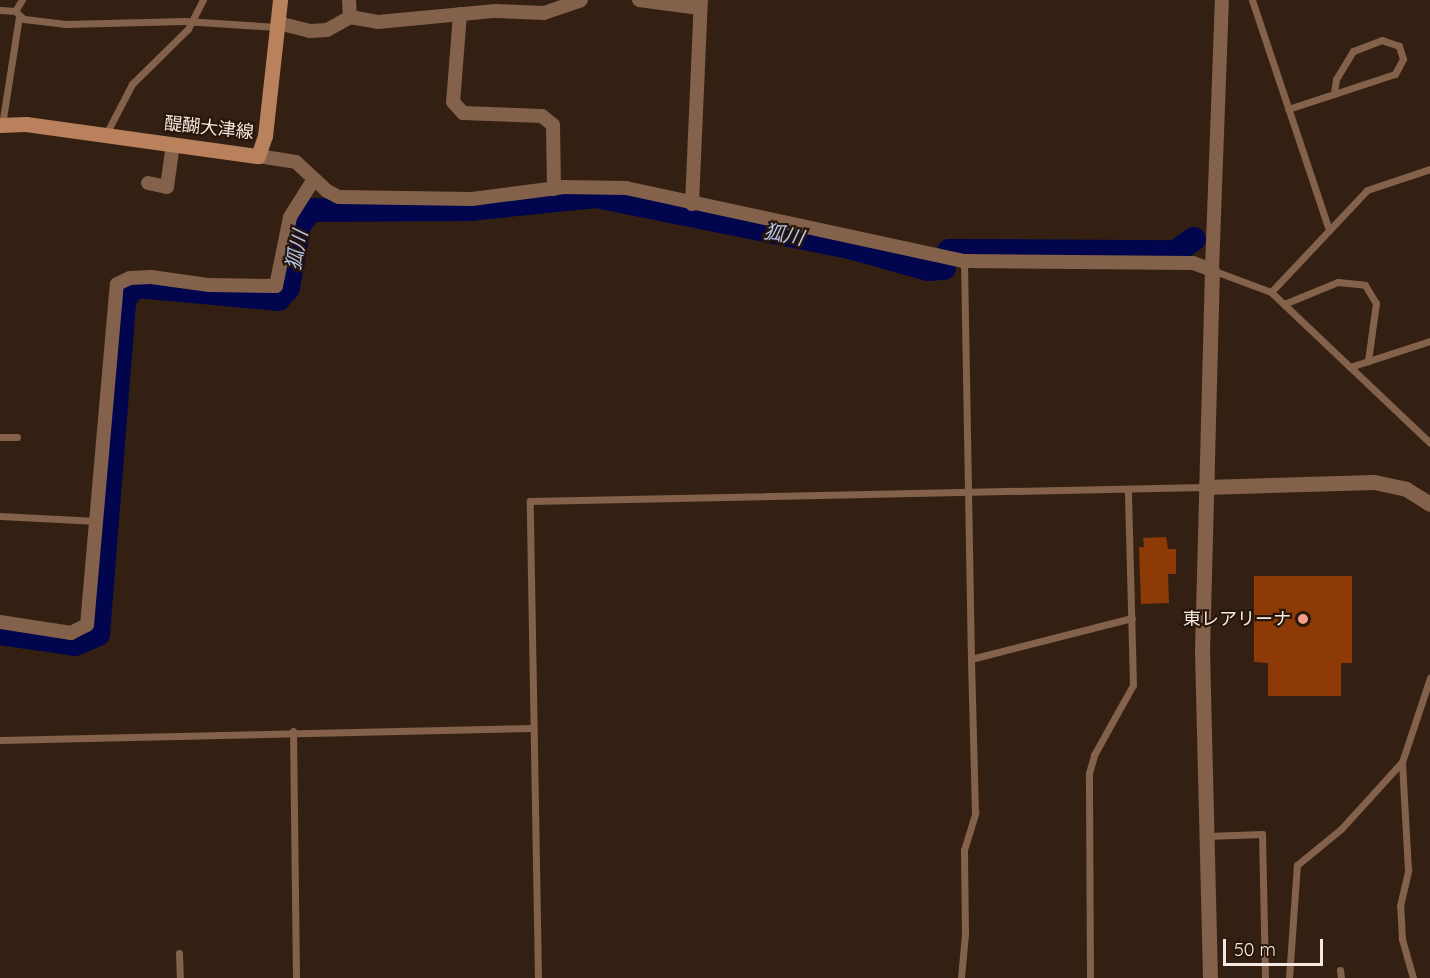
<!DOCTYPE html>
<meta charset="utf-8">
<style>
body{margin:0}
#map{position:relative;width:1430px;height:978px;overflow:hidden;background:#332013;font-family:Quicksand,"Noto Sans JP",sans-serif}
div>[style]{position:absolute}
.river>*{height:24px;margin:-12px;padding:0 12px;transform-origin:12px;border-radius:12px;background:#00054d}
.building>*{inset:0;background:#8d3a06}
.service>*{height:7px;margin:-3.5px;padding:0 3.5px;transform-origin:3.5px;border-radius:3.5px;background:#83614a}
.minor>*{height:14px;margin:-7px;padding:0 7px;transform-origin:7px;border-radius:7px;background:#83614a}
.tertiary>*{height:15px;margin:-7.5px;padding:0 7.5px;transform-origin:7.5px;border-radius:7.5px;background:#83614a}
.secondary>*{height:15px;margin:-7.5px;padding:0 7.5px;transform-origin:7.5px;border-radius:7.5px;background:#b9825d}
.dots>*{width:16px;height:16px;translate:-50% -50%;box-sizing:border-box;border:3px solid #28160a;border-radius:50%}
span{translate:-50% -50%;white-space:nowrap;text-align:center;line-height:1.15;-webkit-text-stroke:4.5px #28160a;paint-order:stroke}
.street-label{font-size:18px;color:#f5e8e0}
.poi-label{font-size:18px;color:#f5e8e0}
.right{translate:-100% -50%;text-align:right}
.water-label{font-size:20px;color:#b6cbf4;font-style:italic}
.scale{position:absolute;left:1223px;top:939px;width:100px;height:27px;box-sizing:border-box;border:3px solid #f5e8e0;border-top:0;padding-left:8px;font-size:18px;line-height:21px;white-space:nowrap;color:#f5e8e0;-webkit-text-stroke:4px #28160a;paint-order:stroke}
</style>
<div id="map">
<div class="river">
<i style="left:949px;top:251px;width:227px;rotate:0.3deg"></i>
<i style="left:1176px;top:252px;width:22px;rotate:-36deg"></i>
<i style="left:0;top:633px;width:76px;rotate:8.3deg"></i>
<i style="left:75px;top:644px;width:25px;rotate:-23deg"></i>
<i style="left:98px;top:634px;width:334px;rotate:-85.5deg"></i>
<i style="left:124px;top:301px;width:10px;rotate:-61deg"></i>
<i style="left:129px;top:292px;width:11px;rotate:-34deg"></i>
<i style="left:138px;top:286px;width:141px;rotate:5.3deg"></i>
<i style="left:278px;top:299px;width:15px;rotate:-48deg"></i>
<i style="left:288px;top:288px;width:64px;rotate:-80.1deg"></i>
<i style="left:299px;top:225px;width:19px;rotate:-51deg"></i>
<i style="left:311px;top:210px;width:158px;rotate:-0.4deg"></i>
<i style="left:469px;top:209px;width:128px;rotate:-5.8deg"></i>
<i style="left:596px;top:196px;width:258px;rotate:11.4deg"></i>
<i style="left:849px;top:247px;width:82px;rotate:15.6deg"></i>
<i style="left:928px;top:269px;width:16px;rotate:-4deg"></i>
</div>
<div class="building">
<i style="clip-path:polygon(1166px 537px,1168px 549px,1176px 549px,1176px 574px,1168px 574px,1169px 603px,1141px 604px,1139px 547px,1144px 547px,1143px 538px)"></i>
<i style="clip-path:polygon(1254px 576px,1352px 576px,1352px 663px,1341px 663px,1341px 696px,1268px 696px,1268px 663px,1254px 662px)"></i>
</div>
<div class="service">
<i style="left:1252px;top:0;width:243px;rotate:71.5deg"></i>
<i style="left:0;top:10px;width:15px;rotate:4deg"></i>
<i style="left:15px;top:11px;width:12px;rotate:42deg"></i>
<i style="left:24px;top:19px;width:42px;rotate:6.8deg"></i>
<i style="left:66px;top:24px;width:118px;rotate:-1.5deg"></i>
<i style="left:184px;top:21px;width:94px;rotate:3.7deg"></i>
<i style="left:15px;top:11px;width:13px;rotate:-58deg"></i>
<i style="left:1288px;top:109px;width:48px;rotate:-18.1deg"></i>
<i style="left:1334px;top:94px;width:64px;rotate:-18.2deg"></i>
<i style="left:1395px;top:74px;width:17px;rotate:-62deg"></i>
<i style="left:1403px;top:59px;width:14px;rotate:-107deg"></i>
<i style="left:1399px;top:46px;width:18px;rotate:-161deg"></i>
<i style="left:1382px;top:40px;width:31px;rotate:159deg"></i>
<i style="left:1353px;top:51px;width:33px;rotate:121deg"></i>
<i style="left:1336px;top:79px;width:15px;rotate:98deg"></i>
<i style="left:2px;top:125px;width:110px;rotate:-81.1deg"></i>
<i style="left:106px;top:134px;width:56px;rotate:-62.5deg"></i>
<i style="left:132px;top:84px;width:78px;rotate:-44.5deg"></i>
<i style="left:188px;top:29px;width:33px;rotate:-63deg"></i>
<i style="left:964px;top:261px;width:398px;rotate:89deg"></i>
<i style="left:971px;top:659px;width:166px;rotate:-14.3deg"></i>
<i style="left:1212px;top:270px;width:63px;rotate:20.4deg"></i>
<i style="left:1271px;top:292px;width:219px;rotate:43.5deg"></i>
<i style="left:1271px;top:292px;width:140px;rotate:-46.7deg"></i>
<i style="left:1367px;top:190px;width:66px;rotate:-18.4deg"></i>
<i style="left:1284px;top:304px;width:58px;rotate:-22.2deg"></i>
<i style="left:1338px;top:282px;width:27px;rotate:6deg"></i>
<i style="left:1365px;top:285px;width:21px;rotate:59deg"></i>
<i style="left:1376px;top:303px;width:59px;rotate:97.9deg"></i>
<i style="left:1350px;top:367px;width:84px;rotate:-18deg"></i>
<i style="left:0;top:437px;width:17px"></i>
<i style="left:0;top:516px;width:97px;rotate:3deg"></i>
<i style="left:293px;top:731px;width:247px;rotate:89.3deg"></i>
<i style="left:0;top:740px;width:531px;rotate:-1.29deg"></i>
<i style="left:1207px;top:836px;width:55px;rotate:-2.1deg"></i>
<i style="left:1262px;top:834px;width:144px;rotate:88.8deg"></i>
<i style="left:179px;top:953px;width:25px;rotate:88deg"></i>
<i style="left:1340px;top:970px;width:8px;rotate:83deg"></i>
<i style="left:538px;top:978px;width:477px;rotate:-91deg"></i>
<i style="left:530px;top:501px;width:675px;rotate:-1.19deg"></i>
<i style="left:961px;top:978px;width:44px;rotate:-84.8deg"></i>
<i style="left:965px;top:934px;width:84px;rotate:-90.7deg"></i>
<i style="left:964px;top:850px;width:39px;rotate:-73deg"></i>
<i style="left:975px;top:813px;width:154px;rotate:-91.5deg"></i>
<i style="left:1090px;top:978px;width:205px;rotate:-90.3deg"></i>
<i style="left:1089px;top:773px;width:19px;rotate:-74deg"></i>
<i style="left:1094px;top:755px;width:80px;rotate:-60.9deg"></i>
<i style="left:1133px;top:685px;width:196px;rotate:-91.5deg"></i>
<i style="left:1289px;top:978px;width:113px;rotate:-86deg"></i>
<i style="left:1297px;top:865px;width:57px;rotate:-39.3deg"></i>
<i style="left:1341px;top:829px;width:91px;rotate:-47.7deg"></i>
<i style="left:1413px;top:978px;width:41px;rotate:-105.8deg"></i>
<i style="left:1402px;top:939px;width:33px;rotate:-93deg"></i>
<i style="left:1400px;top:906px;width:37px;rotate:-77deg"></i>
<i style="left:1408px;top:870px;width:108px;rotate:-93.2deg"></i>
<i style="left:1402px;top:762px;width:89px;rotate:-71.6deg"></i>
</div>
<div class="minor">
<i style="left:349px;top:0;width:17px;rotate:87deg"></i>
<i style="left:639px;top:0;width:61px;rotate:7.6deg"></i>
<i style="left:460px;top:14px;width:88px;rotate:94.5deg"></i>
<i style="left:453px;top:102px;width:15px;rotate:48deg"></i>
<i style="left:463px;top:113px;width:79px;rotate:2.2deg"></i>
<i style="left:542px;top:116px;width:14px;rotate:39deg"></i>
<i style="left:553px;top:125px;width:64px;rotate:89.1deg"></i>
<i style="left:278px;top:23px;width:33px;rotate:14deg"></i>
<i style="left:310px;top:31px;width:17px;rotate:-3deg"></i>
<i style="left:327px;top:30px;width:26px;rotate:-29deg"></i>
<i style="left:350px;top:17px;width:28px;rotate:10deg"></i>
<i style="left:378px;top:22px;width:118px;rotate:-5.4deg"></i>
<i style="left:495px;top:11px;width:49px;rotate:2.3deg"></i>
<i style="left:544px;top:13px;width:39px;rotate:-19deg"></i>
<i style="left:258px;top:156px;width:38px;rotate:9deg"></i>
<i style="left:296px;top:162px;width:42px;rotate:43.1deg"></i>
<i style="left:327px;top:191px;width:13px;rotate:27deg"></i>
<i style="left:339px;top:197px;width:133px;rotate:0.9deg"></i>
<i style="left:472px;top:199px;width:93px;rotate:-7.4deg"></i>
<i style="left:564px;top:187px;width:62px;rotate:0.9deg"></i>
<i style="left:626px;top:188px;width:346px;rotate:12.2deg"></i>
<i style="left:964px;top:261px;width:229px;rotate:0.5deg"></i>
<i style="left:1193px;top:263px;width:20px;rotate:20deg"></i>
<i style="left:1212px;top:270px;width:270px;rotate:-87.9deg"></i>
<i style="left:148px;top:183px;width:19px;rotate:12deg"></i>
<i style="left:167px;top:187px;width:43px;rotate:-82.1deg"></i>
<i style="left:692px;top:204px;width:204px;rotate:-87.5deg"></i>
<i style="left:0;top:622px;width:72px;rotate:8.8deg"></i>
<i style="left:71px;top:633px;width:18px;rotate:-27deg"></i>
<i style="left:87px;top:625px;width:342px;rotate:-85deg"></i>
<i style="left:117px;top:284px;width:14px;rotate:-25deg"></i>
<i style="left:130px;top:278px;width:21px;rotate:-3deg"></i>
<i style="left:151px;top:277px;width:59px;rotate:7.9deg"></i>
<i style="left:209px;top:285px;width:67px;rotate:0.9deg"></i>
<i style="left:276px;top:286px;width:70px;rotate:-78.5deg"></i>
<i style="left:290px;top:217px;width:45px;rotate:-57.7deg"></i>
</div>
<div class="tertiary">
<i style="left:1205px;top:487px;width:169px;rotate:-1.7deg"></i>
<i style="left:1374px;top:482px;width:33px;rotate:12deg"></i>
<i style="left:1406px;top:489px;width:28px;rotate:32deg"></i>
<i style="left:1210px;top:978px;width:327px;rotate:-91.4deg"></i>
<i style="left:1202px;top:651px;width:381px;rotate:-88.5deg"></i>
</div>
<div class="secondary">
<i style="left:0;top:125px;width:26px;rotate:-2deg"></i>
<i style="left:26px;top:124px;width:234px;rotate:7.9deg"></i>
<i style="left:258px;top:156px;width:21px;rotate:-71deg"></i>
<i style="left:265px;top:136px;width:137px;rotate:-83.7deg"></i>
</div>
<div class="dots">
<i style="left:1303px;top:619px;background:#f49e86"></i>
</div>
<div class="street-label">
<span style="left:209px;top:128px;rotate:6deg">醍醐大津線</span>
</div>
<div class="poi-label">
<span class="right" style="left:1291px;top:619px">東レアリーナ</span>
</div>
<div class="water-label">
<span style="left:784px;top:234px;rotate:11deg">狐川</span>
<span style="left:296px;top:250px;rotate:-78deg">狐川</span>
</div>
<div class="scale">50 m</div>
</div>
